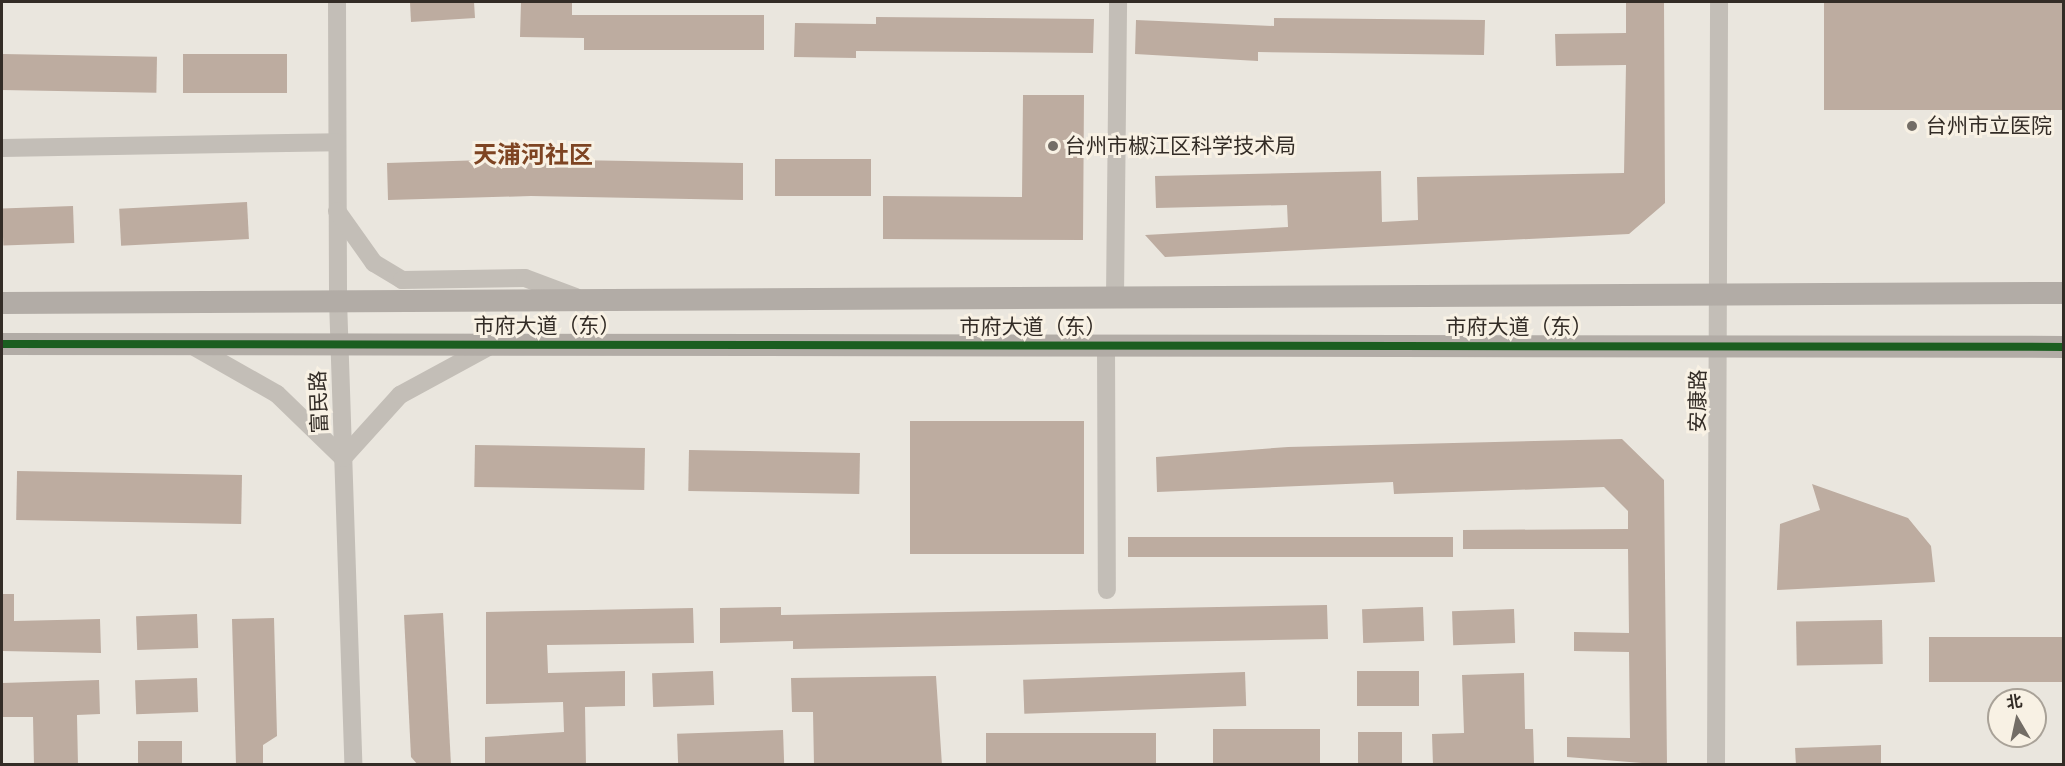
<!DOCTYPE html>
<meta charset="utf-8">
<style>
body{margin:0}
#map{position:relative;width:2065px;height:766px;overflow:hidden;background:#eae6de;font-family:Montserrat,"Noto Sans SC",sans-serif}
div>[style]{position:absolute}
.building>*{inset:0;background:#bdaca0;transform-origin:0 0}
.minor>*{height:18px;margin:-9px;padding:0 9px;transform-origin:9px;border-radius:9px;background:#c3beb7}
.major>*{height:22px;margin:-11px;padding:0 11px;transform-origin:11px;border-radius:11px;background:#b2aca6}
.cycleway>*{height:8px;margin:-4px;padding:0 4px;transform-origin:4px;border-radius:4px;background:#1b5e20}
.dots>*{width:16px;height:16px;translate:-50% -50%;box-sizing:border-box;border:3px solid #f8f1e4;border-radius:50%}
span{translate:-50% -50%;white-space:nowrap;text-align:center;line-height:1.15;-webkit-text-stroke:6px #f8f1e4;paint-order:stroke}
.poi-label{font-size:21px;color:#332c26}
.left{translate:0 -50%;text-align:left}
.street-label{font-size:21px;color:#332c26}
.quarter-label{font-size:24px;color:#7e4422;font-weight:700}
.frame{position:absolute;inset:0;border:3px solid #332c26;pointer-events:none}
.north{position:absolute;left:1987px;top:688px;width:60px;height:60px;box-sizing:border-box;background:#f8f1e4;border:2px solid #a9a298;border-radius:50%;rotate:351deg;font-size:16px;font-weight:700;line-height:24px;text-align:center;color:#332c26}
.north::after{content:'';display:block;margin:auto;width:21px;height:27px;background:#736d66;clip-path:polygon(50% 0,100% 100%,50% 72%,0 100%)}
</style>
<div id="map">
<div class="building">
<i style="clip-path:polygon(410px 2px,474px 2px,475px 18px,411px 22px)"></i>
<i style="clip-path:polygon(521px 2px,572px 3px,572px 15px,764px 15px,764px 50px,584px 50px,584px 38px,520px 37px)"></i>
<i style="clip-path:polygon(1626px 2px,1664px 2px,1665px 203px,1629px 234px,1165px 257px,1145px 235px,1288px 227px,1287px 205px,1156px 208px,1155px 176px,1381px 171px,1382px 222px,1418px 220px,1417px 177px,1624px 173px,1626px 65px,1556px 66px,1555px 34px,1626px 33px)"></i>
<i style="left:1824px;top:2px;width:240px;height:108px"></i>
<i style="clip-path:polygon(876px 17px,1094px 19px,1093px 53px,856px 51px,856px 58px,794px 57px,795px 23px,876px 24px)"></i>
<i style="clip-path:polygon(1274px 18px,1485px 20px,1484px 55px,1258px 52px,1258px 61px,1135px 54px,1136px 20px,1274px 26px)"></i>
<i style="left:2px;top:54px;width:155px;height:36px;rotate:1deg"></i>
<i style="left:287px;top:54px;width:39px;height:104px;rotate:90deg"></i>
<i style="clip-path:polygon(1023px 95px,1084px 95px,1083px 240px,883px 239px,883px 196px,1022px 197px)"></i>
<i style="clip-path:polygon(516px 159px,743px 163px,743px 200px,531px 196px,388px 200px,387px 163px)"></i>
<i style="left:871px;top:159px;width:37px;height:96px;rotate:90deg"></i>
<i style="left:247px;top:202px;width:37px;height:128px;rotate:87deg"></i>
<i style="left:73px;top:206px;width:37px;height:71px;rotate:88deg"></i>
<i style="left:1084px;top:421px;width:133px;height:174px;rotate:90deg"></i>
<i style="clip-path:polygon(1622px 439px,1664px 480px,1667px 765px,1567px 757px,1567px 737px,1630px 738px,1629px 652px,1574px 651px,1574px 632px,1629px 633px,1628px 549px,1463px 549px,1463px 530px,1628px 529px,1628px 511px,1604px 487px,1394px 494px,1393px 482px,1157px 492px,1156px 457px,1288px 447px)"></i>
<i style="left:475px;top:445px;width:170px;height:42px;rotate:1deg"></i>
<i style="left:689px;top:450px;width:171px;height:41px;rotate:1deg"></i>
<i style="left:242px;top:475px;width:49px;height:225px;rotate:91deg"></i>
<i style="clip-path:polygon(1812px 484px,1908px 518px,1931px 546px,1935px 582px,1777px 590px,1780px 524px,1820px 510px)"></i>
<i style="left:1128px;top:537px;width:325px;height:20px"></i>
<i style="clip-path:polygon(2px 594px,14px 594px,14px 621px,100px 619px,101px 653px,2px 651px)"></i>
<i style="clip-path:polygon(1327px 605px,1328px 639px,793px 649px,793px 641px,720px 643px,720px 608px,781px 607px,781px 615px)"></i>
<i style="left:1423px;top:607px;width:34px;height:61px;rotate:88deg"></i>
<i style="clip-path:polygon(693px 608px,694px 643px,547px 645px,548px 673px,625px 671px,625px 706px,585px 707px,586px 765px,485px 765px,485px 737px,564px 732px,563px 702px,486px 704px,486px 612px)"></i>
<i style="left:1514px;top:609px;width:34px;height:62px;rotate:88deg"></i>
<i style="clip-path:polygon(443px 613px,451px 765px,418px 765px,411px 757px,404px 615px)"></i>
<i style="left:197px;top:614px;width:34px;height:61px;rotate:88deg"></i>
<i style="clip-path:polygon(274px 618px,277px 736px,263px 745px,263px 765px,236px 765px,232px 619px)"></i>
<i style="left:1882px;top:620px;width:44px;height:86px;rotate:89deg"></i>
<i style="left:2064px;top:637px;width:45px;height:135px;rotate:90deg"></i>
<i style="left:713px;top:671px;width:34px;height:61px;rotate:88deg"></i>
<i style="left:1419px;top:671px;width:35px;height:62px;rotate:90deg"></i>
<i style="left:1245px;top:672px;width:34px;height:222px;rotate:88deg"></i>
<i style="clip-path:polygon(1524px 673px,1525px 729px,1533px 729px,1534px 763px,1433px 765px,1432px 734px,1464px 733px,1462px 675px)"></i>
<i style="clip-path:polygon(936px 676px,942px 765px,814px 765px,813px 712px,792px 712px,791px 678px)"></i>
<i style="left:197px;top:678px;width:34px;height:62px;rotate:88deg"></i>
<i style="clip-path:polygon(99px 680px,100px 714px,77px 715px,78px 765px,34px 765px,33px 717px,2px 717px,2px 683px)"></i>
<i style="left:1320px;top:729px;width:34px;height:107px;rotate:90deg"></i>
<i style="left:783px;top:730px;width:34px;height:106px;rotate:88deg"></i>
<i style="left:1402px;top:732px;width:33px;height:44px;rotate:90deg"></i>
<i style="left:1156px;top:733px;width:32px;height:170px;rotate:90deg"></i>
<i style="left:138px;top:741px;width:44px;height:24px"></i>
<i style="clip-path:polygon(1881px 745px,1881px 765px,1796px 765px,1795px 748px)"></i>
</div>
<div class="minor">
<i style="left:337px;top:2px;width:298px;rotate:89.8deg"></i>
<i style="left:338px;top:300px;width:464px;rotate:88.1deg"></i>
<i style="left:2px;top:148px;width:335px;rotate:-1deg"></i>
<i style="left:337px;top:211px;width:64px;rotate:54.6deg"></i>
<i style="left:374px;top:263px;width:33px;rotate:31deg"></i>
<i style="left:402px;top:280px;width:123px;rotate:-0.9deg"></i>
<i style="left:525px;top:278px;width:54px;rotate:20.4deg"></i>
<i style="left:1115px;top:297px;width:295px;rotate:-89.4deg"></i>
<i style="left:189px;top:344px;width:101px;rotate:29.6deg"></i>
<i style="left:277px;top:394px;width:92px;rotate:44.1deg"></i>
<i style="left:343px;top:458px;width:85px;rotate:-47.9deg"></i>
<i style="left:400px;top:395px;width:105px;rotate:-28.5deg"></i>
<i style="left:1106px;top:345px;width:245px;rotate:89.8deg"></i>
<i style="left:1716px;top:764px;width:762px;rotate:-89.77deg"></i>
</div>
<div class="major">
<i style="left:2px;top:303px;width:2062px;rotate:-0.28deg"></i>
<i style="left:2px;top:344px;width:2062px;rotate:0.08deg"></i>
</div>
<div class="cycleway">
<i style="left:2px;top:344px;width:2062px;rotate:0.08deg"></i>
</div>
<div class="dots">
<i style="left:1912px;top:126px;background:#736d66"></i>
<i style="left:1053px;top:146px;background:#736d66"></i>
</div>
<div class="poi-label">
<span class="left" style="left:1926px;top:126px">台州市立医院</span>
<span class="left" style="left:1065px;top:146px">台州市椒江区科学技术局</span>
</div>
<div class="street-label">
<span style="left:547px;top:326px">市府大道（东）</span>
<span style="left:1033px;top:327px">市府大道（东）</span>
<span style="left:1519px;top:327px">市府大道（东）</span>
<span style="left:1698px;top:401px;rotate:-89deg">安康路</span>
<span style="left:319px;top:402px;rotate:-92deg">富民路</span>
</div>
<div class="quarter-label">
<span style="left:533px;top:155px">天浦河社区</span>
</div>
<div class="frame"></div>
<div class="north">北</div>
</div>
